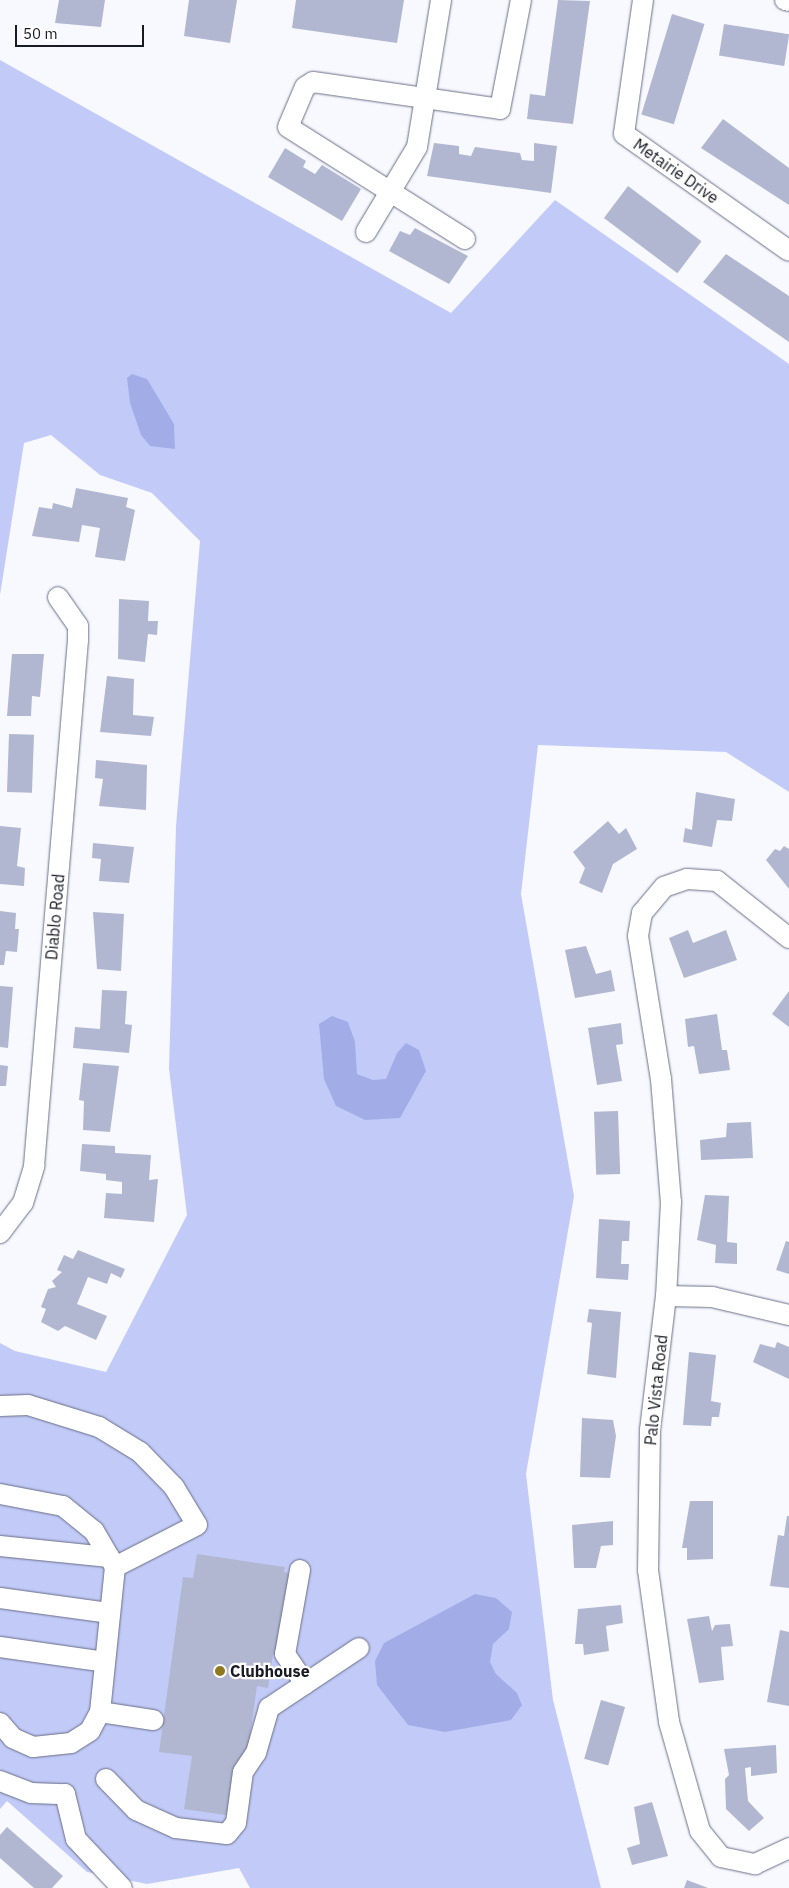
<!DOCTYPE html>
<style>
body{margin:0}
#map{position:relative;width:789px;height:1888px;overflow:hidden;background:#f8f9ff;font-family:"IBM Plex Sans",sans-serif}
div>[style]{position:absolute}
.green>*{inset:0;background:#c2cbf8}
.water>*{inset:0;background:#a2ade8}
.building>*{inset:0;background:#b1b7d1;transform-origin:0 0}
.roads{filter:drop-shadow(0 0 1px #696e86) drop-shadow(0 0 1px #696e86)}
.minor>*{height:20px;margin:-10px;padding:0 10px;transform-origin:10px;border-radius:10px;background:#fff}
.dots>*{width:14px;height:14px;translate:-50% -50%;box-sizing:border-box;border:2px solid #fff;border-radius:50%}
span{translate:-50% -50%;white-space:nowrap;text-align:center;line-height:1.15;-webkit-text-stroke:4.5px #fff;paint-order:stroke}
.street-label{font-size:16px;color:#181a24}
.poi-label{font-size:16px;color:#181a24;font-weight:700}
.left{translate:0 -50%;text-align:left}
.scale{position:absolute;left:15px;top:25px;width:129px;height:22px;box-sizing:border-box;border:2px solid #181a24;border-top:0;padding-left:6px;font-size:15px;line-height:18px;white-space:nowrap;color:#181a24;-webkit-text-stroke:4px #fff;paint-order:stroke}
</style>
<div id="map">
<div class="green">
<i style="clip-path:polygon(0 60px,451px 313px,555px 200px,789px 364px,789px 792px,726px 752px,538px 745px,521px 894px,574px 1196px,526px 1474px,553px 1700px,601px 1888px,250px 1888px,239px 1868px,147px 1884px,87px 1872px,7px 1801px,0 1809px,0 1343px,15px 1351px,106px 1372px,187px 1215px,169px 1069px,176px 826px,200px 541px,152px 493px,100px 475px,51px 435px,24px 443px,0 595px)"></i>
</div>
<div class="water">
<i style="clip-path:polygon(132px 374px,147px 379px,174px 424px,175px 449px,150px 446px,141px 435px,130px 403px,127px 378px)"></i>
<i style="clip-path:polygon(332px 1016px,348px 1022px,355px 1042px,357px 1074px,373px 1080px,386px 1079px,397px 1053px,406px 1043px,419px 1050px,426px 1071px,400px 1118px,365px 1120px,336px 1106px,324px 1079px,319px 1024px)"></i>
<i style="clip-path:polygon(475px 1594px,496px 1598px,512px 1612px,509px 1629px,493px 1644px,490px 1662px,496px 1674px,517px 1693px,522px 1705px,511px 1720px,445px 1732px,408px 1725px,377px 1685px,375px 1661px,384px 1643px)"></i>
</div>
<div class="building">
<i style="clip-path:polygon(59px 0,105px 0,101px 27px,55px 23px)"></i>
<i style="clip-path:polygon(189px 0,237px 0,230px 43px,184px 36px)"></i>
<i style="clip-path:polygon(296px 0,404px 0,397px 43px,292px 28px)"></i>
<i style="clip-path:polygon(558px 0,590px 1px,573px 124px,527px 119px,530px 94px,545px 96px)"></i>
<i style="left:672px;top:14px;width:34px;height:105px;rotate:17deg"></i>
<i style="left:724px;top:24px;width:66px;height:32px;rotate:9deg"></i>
<i style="clip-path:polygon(723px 119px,789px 168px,789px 205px,701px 148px)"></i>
<i style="clip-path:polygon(434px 143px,459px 146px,459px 154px,471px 156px,475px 147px,520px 153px,522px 160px,534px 161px,534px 143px,557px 146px,551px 193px,427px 176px)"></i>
<i style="clip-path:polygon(285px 148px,306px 161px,303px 167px,315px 174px,322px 165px,361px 189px,342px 221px,268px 177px)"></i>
<i style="left:628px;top:186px;width:92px;height:40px;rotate:37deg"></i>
<i style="clip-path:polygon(415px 228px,468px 256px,449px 284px,389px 251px,400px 231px,410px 235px)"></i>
<i style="clip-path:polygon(726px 254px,789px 296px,789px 342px,703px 282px)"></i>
<i style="clip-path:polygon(76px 488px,128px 498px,126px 507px,135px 510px,125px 561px,95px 557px,100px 528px,82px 525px,79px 542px,32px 536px,39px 507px,52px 509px,53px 503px,72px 508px)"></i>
<i style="clip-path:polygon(119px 599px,149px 601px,148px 621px,158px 621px,157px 635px,148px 634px,145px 662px,118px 659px)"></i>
<i style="clip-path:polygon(12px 654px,44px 654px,40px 697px,32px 696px,31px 716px,7px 716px)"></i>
<i style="clip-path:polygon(107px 676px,134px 679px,133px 715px,154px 717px,151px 736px,100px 732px)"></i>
<i style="left:9px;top:734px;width:25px;height:58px;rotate:2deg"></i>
<i style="clip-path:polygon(96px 760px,147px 765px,146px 810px,99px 806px,103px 779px,95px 778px)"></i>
<i style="clip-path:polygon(696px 792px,735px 799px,732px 821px,717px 820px,712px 847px,683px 842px,685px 828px,692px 830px)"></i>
<i style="clip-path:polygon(608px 821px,619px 834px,626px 828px,637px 849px,613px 864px,602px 893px,579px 883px,585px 868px,573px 852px)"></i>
<i style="clip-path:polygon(0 826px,21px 828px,17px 866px,25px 868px,24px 886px,0 884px)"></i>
<i style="clip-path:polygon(93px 843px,134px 847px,129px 883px,99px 881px,101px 859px,92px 858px)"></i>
<i style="clip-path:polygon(784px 846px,789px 849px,789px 889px,766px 860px,775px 849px,780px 851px)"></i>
<i style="clip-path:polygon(0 911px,16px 913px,15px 929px,19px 929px,17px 952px,6px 951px,4px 965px,0 965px)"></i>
<i style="clip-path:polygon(93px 912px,124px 914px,121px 971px,97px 969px)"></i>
<i style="clip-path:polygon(688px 930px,693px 943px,726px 930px,737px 960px,684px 978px,669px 938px)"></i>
<i style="clip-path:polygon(586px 946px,596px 974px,611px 970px,615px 991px,575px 998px,565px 950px)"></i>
<i style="clip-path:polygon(0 986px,13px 987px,8px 1048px,0 1047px)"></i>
<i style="clip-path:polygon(102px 990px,127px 991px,125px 1024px,132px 1025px,129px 1053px,73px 1048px,75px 1027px,100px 1029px)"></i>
<i style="clip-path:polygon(789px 991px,789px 1027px,772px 1014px)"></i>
<i style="clip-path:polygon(717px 1014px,722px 1050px,727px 1050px,730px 1070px,699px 1074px,694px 1046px,688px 1047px,685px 1019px)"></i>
<i style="clip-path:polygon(621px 1023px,623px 1044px,616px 1045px,622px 1081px,597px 1085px,588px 1028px)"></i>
<i style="clip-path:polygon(83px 1063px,119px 1066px,110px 1132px,83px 1130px,84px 1101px,79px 1100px)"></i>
<i style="clip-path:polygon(0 1065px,8px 1066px,6px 1086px,0 1086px)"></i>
<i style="left:618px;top:1111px;width:63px;height:24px;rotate:88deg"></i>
<i style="clip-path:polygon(751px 1122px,753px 1158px,701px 1160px,700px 1140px,726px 1137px,727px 1123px)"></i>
<i style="clip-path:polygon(82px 1144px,115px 1146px,115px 1153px,151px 1155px,149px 1180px,158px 1179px,154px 1222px,104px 1218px,106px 1193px,122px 1194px,122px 1182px,106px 1180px,106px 1174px,80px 1171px)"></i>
<i style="clip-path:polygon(705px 1195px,729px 1196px,727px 1242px,737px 1243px,737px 1264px,715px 1263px,716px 1245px,697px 1240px)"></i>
<i style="clip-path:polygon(599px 1219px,630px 1221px,629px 1241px,622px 1241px,621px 1264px,629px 1264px,628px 1280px,596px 1278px)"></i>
<i style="clip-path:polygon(786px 1241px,789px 1242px,789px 1274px,776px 1270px)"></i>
<i style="clip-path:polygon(78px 1250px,125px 1269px,121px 1278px,111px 1273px,107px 1284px,88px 1277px,77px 1304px,107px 1316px,96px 1340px,65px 1326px,58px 1331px,41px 1322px,46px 1309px,41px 1307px,48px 1289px,56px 1287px,52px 1281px,62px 1272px,57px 1270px,64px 1255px,73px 1259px)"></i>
<i style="clip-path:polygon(589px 1309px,621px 1312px,616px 1378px,587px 1374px,592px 1323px,587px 1322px)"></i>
<i style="clip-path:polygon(777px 1342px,789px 1347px,789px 1379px,753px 1362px,760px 1344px,775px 1348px)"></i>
<i style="clip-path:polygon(689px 1352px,716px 1355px,711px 1401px,721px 1403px,719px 1417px,712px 1417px,711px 1426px,683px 1425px)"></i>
<i style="clip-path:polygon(582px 1418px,613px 1420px,616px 1436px,610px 1478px,580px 1477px)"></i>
<i style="clip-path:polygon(690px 1501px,713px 1501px,713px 1559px,687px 1560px,687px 1548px,682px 1548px)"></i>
<i style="clip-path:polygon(787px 1516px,789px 1516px,789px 1588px,770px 1586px,778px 1535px,784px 1536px)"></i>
<i style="clip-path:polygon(613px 1521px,613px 1545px,601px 1546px,596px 1568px,574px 1568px,572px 1525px)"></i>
<i style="clip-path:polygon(197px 1554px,285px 1567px,284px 1572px,295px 1574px,283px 1656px,273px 1654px,268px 1688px,257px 1686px,247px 1758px,240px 1757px,232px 1816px,184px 1809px,192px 1756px,159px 1752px,183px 1577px,193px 1578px)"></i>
<i style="clip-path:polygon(621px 1605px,623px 1623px,606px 1626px,609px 1651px,584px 1655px,583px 1644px,575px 1644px,578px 1609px)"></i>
<i style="clip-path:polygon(709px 1616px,712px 1631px,715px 1625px,730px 1624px,733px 1646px,721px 1647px,724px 1680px,699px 1683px,687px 1619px)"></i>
<i style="clip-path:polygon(780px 1630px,789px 1632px,789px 1706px,767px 1702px)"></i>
<i style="left:601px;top:1700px;width:25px;height:61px;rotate:16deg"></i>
<i style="clip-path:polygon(776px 1745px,777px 1773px,751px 1776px,751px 1767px,745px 1768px,748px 1801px,764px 1818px,749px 1831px,726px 1809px,725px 1779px,729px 1775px,724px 1749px)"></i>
<i style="clip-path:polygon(652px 1802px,668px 1856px,632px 1865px,627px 1848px,640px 1844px,634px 1807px)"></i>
<i style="clip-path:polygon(7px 1827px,63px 1876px,52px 1888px,34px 1888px,0 1858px,0 1835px)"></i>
<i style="clip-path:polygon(687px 1880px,708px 1888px,684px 1888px)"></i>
</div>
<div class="roads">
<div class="minor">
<i style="left:643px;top:0;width:135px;rotate:98.1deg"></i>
<i style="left:624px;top:134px;width:202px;rotate:35.3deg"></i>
<i style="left:785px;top:0;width:4px;rotate:14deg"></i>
<i style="left:366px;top:232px;width:99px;rotate:-59deg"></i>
<i style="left:417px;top:147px;width:149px;rotate:-80.7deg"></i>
<i style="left:465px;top:239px;width:209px;rotate:-147.7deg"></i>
<i style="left:288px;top:127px;width:43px;rotate:-67deg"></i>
<i style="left:305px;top:87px;width:9px;rotate:-32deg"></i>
<i style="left:313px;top:82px;width:189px;rotate:8.2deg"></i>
<i style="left:500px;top:109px;width:111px;rotate:-79.1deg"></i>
<i style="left:789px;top:938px;width:92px;rotate:-141.6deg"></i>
<i style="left:717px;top:881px;width:30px;rotate:-176deg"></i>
<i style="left:687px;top:879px;width:24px;rotate:161deg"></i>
<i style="left:664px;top:887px;width:34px;rotate:130deg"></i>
<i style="left:642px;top:913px;width:23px;rotate:100deg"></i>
<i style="left:638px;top:936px;width:145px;rotate:80.9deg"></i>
<i style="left:661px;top:1079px;width:123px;rotate:85.4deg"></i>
<i style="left:671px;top:1202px;width:94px;rotate:93deg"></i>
<i style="left:666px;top:1296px;width:135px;rotate:96.8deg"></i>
<i style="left:650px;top:1430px;width:140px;rotate:90.8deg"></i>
<i style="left:648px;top:1570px;width:153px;rotate:82.1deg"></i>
<i style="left:669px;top:1722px;width:113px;rotate:74.1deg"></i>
<i style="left:700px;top:1831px;width:33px;rotate:51deg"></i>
<i style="left:721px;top:1857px;width:35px;rotate:12deg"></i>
<i style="left:755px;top:1864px;width:38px;rotate:-25deg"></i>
<i style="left:0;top:1233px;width:38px;rotate:-53deg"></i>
<i style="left:23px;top:1203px;width:39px;rotate:-73deg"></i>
<i style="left:34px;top:1166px;width:528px;rotate:-85.22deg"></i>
<i style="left:78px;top:640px;width:14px;rotate:-90deg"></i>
<i style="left:78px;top:626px;width:35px;rotate:-125deg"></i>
<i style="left:666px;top:1296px;width:46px;rotate:1.2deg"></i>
<i style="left:712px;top:1297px;width:79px;rotate:13.2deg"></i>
<i style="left:0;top:1406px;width:28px;rotate:-2deg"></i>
<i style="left:28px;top:1405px;width:74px;rotate:17.2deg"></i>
<i style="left:99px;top:1427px;width:48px;rotate:31.4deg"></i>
<i style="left:140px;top:1452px;width:49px;rotate:45.8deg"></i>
<i style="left:174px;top:1487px;width:44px;rotate:58.8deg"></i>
<i style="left:197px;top:1525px;width:92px;rotate:152.9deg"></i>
<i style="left:0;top:1494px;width:64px;rotate:10.8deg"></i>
<i style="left:63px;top:1506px;width:40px;rotate:39deg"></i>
<i style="left:94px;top:1531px;width:42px;rotate:59.7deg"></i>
<i style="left:115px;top:1567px;width:146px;rotate:95.9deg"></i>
<i style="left:100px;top:1712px;width:21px;rotate:118deg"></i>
<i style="left:90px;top:1731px;width:22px;rotate:148deg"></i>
<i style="left:71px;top:1743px;width:38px;rotate:174deg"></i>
<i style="left:33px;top:1747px;width:22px;rotate:-156deg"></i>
<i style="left:13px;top:1738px;width:20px;rotate:-131deg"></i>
<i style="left:0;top:1546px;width:110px;rotate:5.8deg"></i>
<i style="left:300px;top:1570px;width:85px;rotate:100.1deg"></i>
<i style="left:285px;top:1654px;width:36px;rotate:56deg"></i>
<i style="left:0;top:1598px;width:111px;rotate:7.8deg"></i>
<i style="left:0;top:1647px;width:106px;rotate:8.1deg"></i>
<i style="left:100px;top:1712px;width:54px;rotate:8.6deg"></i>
<i style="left:106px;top:1779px;width:43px;rotate:45.9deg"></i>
<i style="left:136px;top:1810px;width:44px;rotate:24.2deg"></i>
<i style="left:176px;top:1828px;width:51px;rotate:6.7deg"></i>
<i style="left:227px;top:1834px;width:14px;rotate:-51deg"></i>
<i style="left:236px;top:1823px;width:51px;rotate:-82.2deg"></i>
<i style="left:243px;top:1772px;width:23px;rotate:-56deg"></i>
<i style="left:256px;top:1753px;width:47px;rotate:-73.9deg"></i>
<i style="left:269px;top:1708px;width:108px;rotate:-33.7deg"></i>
<i style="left:0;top:1781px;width:33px;rotate:21deg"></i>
<i style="left:31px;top:1793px;width:34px;rotate:2deg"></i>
<i style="left:65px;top:1794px;width:46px;rotate:76.3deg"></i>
<i style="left:76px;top:1839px;width:67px;rotate:46.8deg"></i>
</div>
</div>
<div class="dots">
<i style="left:220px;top:1671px;background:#8e791f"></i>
</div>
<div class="street-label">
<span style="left:676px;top:171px;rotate:35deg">Metairie Drive</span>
<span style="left:55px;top:917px;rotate:-85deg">Diablo Road</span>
<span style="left:656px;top:1390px;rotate:-84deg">Palo Vista Road</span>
</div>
<div class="poi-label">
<span class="left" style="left:230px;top:1671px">Clubhouse</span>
</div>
<div class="scale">50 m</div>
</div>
